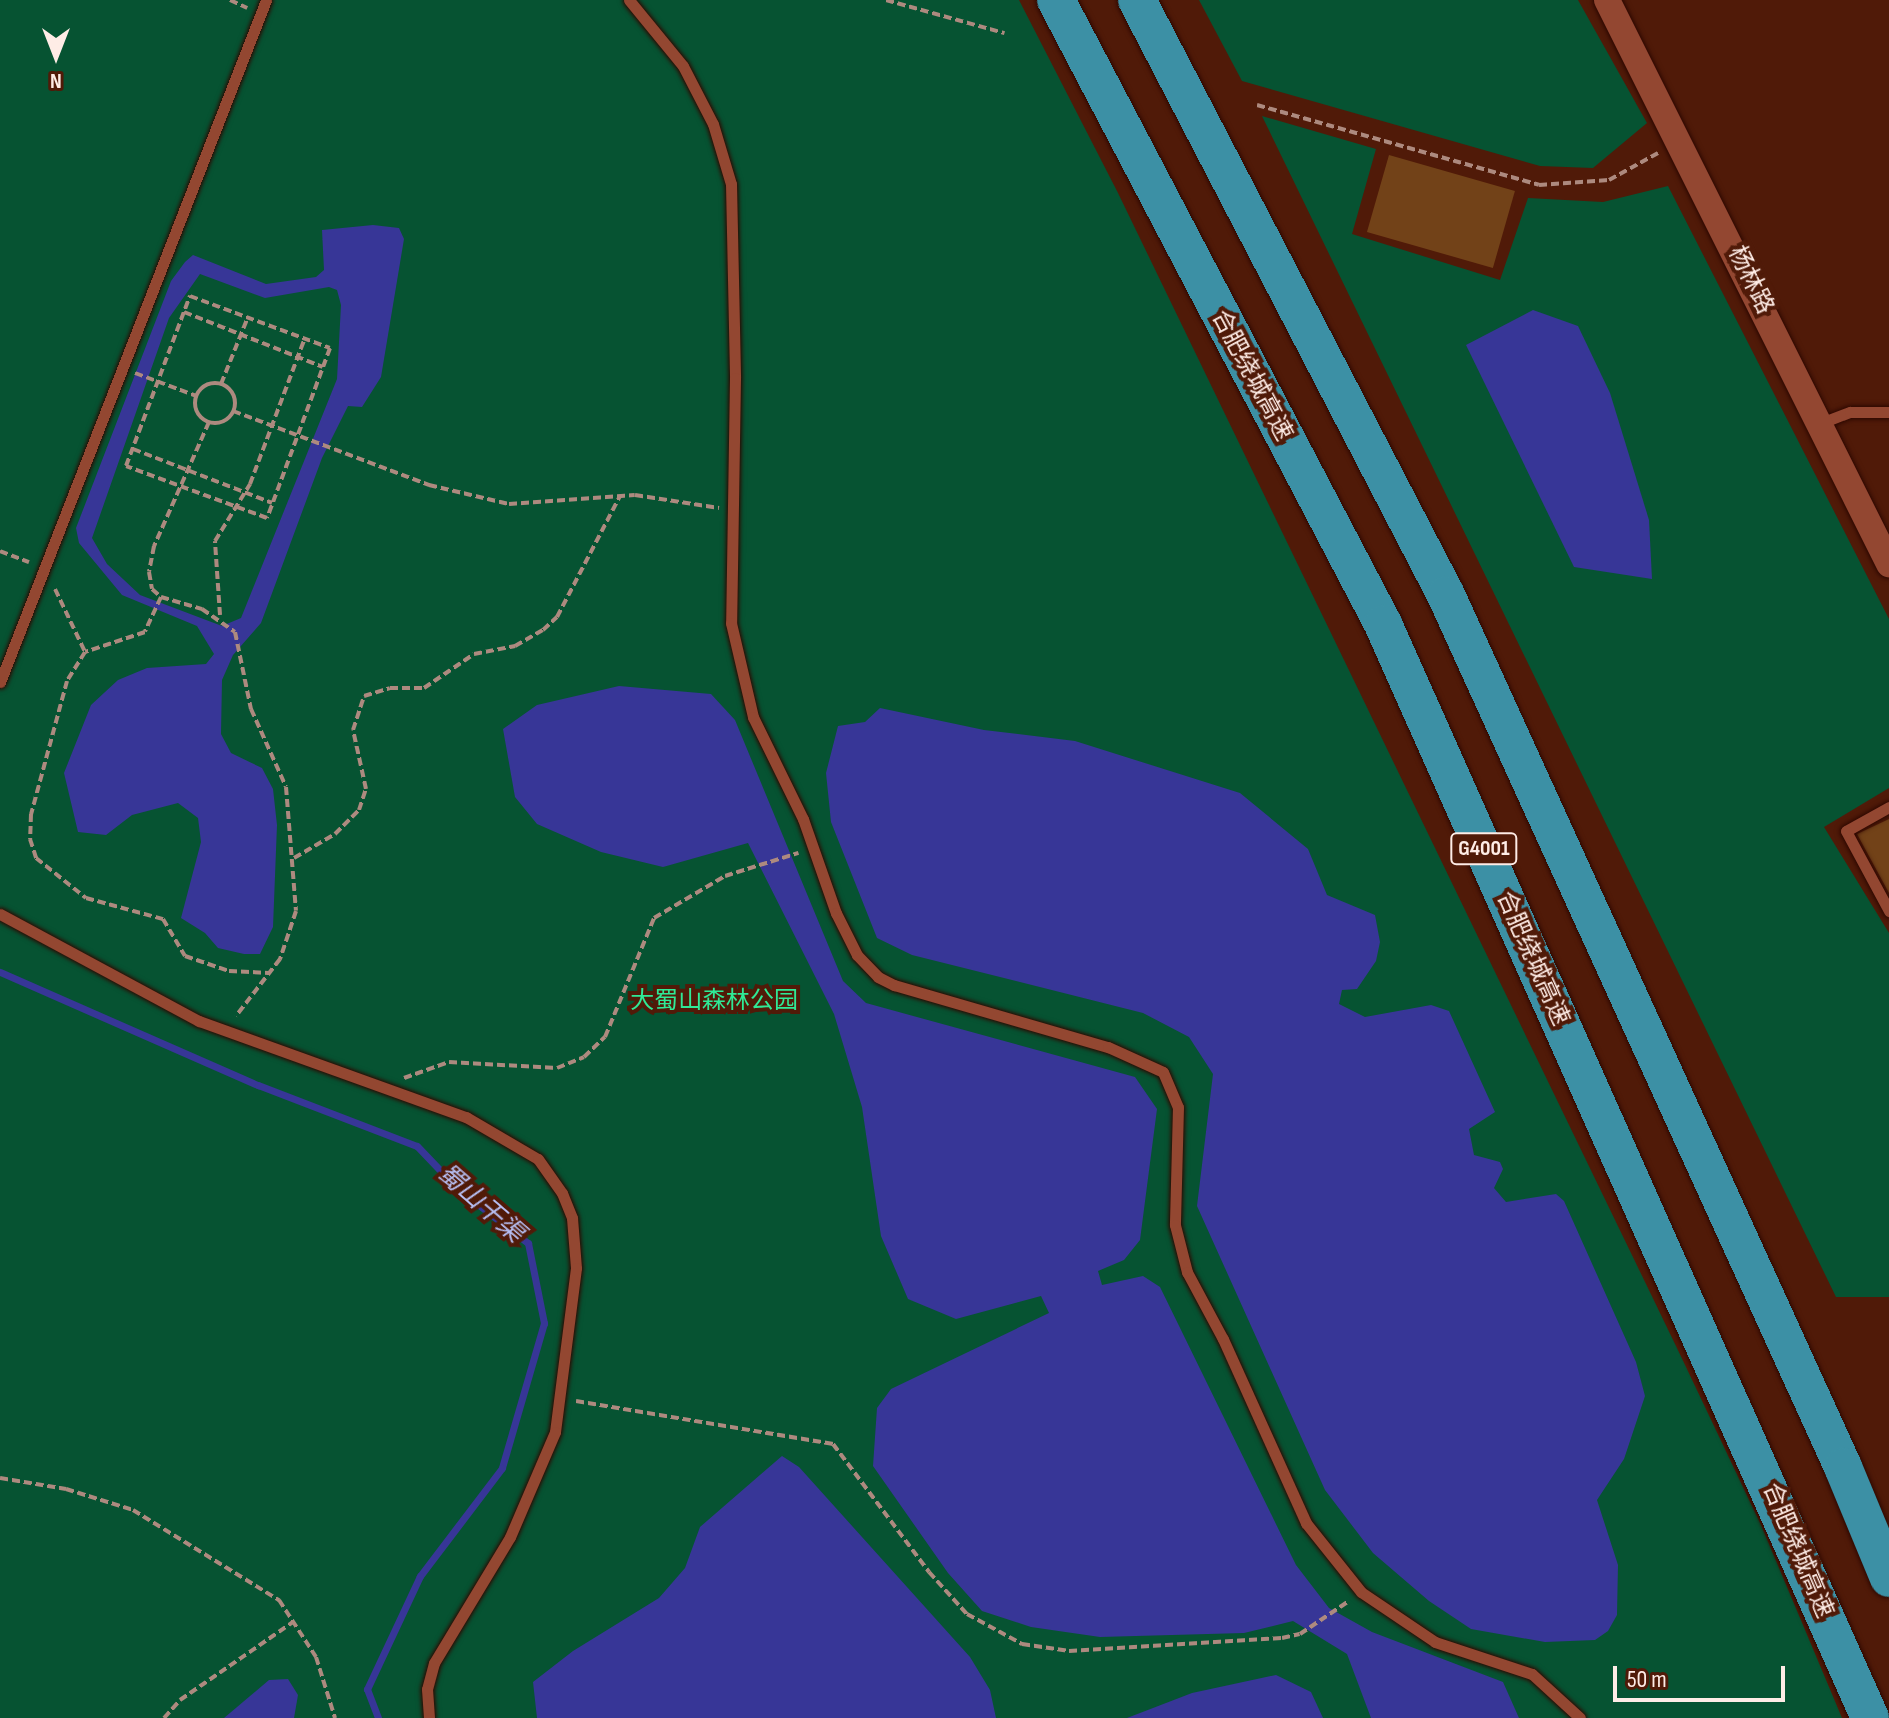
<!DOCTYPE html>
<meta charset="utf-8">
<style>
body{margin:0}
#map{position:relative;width:1889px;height:1718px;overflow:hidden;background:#501a08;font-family:"Sofia Sans Condensed","Noto Sans SC",sans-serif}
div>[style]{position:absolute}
.green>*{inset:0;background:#065332}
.water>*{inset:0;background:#373697}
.stream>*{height:7px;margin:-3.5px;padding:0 3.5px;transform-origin:3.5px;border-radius:3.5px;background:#373697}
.building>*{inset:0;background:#724218;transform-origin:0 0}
.path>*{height:4px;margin-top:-2px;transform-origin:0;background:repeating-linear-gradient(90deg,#ad8a7f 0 8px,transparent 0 12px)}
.path>.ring{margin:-2px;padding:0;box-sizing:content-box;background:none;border:4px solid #ad8a7f;border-radius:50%}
.roads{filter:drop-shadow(0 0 2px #2d0800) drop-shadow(0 0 2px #2d0800)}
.service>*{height:11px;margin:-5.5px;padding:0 5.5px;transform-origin:5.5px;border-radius:5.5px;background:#934731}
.tertiary>*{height:26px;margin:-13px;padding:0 13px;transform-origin:13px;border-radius:13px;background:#934731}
.motorway>*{height:38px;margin:-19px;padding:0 19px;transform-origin:19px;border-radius:19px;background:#3c90a5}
span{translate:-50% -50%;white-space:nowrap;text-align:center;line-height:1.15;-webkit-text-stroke:8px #501a08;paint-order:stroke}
.shield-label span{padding:2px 6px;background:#501a08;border:2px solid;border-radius:6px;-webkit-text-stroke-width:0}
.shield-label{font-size:22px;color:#feece6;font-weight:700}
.street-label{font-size:24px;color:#feece6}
.park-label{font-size:24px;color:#2fe996}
.water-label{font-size:26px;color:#b6bef2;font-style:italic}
.north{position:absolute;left:16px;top:16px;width:80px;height:80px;-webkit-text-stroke:6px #501a08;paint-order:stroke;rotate:180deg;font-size:22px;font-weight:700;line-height:32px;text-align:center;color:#feece6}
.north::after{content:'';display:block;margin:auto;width:28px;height:36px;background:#feece6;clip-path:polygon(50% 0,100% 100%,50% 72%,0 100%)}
.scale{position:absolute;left:1613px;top:1666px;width:172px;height:36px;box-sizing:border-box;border:4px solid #feece6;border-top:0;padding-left:10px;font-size:24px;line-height:28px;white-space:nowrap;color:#feece6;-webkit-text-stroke:6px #501a08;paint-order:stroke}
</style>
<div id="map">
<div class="green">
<i style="clip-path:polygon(0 0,1019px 0,1118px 193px,1676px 1346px,1761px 1525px,1842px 1718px,0 1718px)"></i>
<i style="clip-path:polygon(1199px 0,1578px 0,1647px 123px,1593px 168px,1540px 166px,1242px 81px)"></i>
<i style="clip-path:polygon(1262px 116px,1376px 149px,1352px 234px,1500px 280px,1528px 198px,1603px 202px,1668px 186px,1889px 619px,1889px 788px,1824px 827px,1889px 933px,1889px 1297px,1836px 1297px)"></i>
</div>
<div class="water">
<i style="clip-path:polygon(evenodd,373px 225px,399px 228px,404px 239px,381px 377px,362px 407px,348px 406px,322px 458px,261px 623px,233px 655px,222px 680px,221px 734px,231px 753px,262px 768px,273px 789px,277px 825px,273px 927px,260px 954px,244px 954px,218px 948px,205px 933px,181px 918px,201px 842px,198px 818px,178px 803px,132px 815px,106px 835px,78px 832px,64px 773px,91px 705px,118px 680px,147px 668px,206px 664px,214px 654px,197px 626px,122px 595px,79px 543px,76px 528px,171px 281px,185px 262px,193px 255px,266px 284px,316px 277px,324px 270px,322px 230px,373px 225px,200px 274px,265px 298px,329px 287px,337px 290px,341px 305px,337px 379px,241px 618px,222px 626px,140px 595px,107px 564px,92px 538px,169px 318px,200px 274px)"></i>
<i style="clip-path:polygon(1533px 310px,1578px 326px,1610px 393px,1649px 520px,1652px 579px,1574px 567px,1466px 345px)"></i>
<i style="clip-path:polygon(619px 686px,711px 694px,735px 720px,843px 981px,866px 1003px,1135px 1077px,1157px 1109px,1140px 1240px,1124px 1260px,1098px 1271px,1102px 1285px,1143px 1276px,1160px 1287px,1296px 1565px,1329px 1608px,1372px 1632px,1503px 1682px,1519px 1718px,1371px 1718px,1347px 1654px,1293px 1621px,1244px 1633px,1100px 1637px,1031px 1627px,982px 1611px,948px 1573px,873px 1466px,877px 1408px,891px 1389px,1049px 1313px,1041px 1296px,956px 1319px,908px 1299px,881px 1236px,862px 1107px,834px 1014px,748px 843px,663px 867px,601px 852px,537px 824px,515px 797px,503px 729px,537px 705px)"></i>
<i style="clip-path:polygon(880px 708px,984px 730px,1075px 741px,1240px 793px,1308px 849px,1327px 895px,1375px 915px,1380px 942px,1376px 961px,1357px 989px,1342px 990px,1339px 1004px,1365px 1017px,1431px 1005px,1449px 1011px,1495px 1112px,1469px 1129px,1474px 1155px,1500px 1162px,1503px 1169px,1494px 1188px,1506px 1202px,1556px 1194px,1564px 1201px,1636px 1362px,1645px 1396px,1624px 1459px,1597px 1500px,1618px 1565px,1617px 1615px,1608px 1631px,1595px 1640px,1545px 1642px,1471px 1629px,1429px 1601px,1373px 1553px,1325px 1490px,1197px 1206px,1213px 1074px,1189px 1037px,1143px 1013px,912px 955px,877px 938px,831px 822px,826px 773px,838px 726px,865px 722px)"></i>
<i style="clip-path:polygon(782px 1456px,799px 1467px,970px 1657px,990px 1690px,996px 1718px,537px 1718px,533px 1682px,573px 1651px,659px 1598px,685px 1568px,700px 1527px)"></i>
<i style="clip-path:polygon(1276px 1675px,1311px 1692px,1323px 1718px,1127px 1718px,1192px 1693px)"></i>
<i style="clip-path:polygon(288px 1679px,298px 1695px,294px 1718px,224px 1718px,269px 1680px)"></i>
</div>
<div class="stream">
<i style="left:0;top:972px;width:282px;rotate:23.7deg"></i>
<i style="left:258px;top:1085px;width:170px;rotate:21deg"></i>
<i style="left:417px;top:1146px;width:58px;rotate:46.4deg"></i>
<i style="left:457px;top:1188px;width:90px;rotate:37.8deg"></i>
<i style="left:528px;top:1243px;width:82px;rotate:78.7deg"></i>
<i style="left:544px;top:1323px;width:151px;rotate:106.2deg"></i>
<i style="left:502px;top:1468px;width:136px;rotate:127.2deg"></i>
<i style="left:420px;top:1576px;width:125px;rotate:115.1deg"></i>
<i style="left:367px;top:1689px;width:31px;rotate:69deg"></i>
</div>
<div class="building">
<i style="left:1389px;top:155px;width:131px;height:80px;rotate:16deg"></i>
<i style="clip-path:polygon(1889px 819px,1889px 893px,1857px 834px)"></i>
</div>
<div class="path">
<i style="left:230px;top:0;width:19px;rotate:25deg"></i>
<i style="left:886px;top:0;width:123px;rotate:15.6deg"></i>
<i style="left:1257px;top:105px;width:293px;rotate:15.8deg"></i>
<i style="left:1539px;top:185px;width:70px;rotate:-4.1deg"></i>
<i style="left:1609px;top:180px;width:56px;rotate:-28.9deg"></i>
<i style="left:190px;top:296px;width:149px;rotate:20.4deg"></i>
<i style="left:330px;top:348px;width:181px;rotate:110.3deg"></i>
<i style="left:267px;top:518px;width:150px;rotate:-159.8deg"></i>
<i style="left:126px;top:466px;width:182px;rotate:-69.4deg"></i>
<i style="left:184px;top:312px;width:149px;rotate:21.6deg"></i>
<i style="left:135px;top:373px;width:66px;rotate:20.4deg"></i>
<i class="ring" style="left:195px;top:383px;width:36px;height:36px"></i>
<i style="left:221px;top:384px;width:72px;rotate:-68.1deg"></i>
<i style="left:233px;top:411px;width:210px;rotate:20.7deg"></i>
<i style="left:429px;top:485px;width:82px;rotate:13.4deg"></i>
<i style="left:509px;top:504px;width:126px;rotate:-4.1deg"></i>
<i style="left:635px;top:495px;width:85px;rotate:8.8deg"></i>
<i style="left:209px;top:422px;width:136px;rotate:113.9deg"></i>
<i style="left:154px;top:546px;width:26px;rotate:101deg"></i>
<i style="left:149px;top:572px;width:17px;rotate:80deg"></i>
<i style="left:152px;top:589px;width:12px;rotate:42deg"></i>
<i style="left:161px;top:597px;width:43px;rotate:16.3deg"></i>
<i style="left:202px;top:609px;width:40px;rotate:34.9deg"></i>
<i style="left:235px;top:632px;width:79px;rotate:78.3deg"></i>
<i style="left:251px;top:709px;width:85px;rotate:65.8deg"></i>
<i style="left:286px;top:787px;width:124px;rotate:85.4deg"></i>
<i style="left:296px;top:911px;width:51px;rotate:108.4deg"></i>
<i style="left:280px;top:959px;width:72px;rotate:127.7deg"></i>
<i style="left:133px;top:449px;width:149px;rotate:21.2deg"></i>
<i style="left:0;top:551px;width:31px;rotate:21deg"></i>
<i style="left:55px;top:589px;width:70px;rotate:64.5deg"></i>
<i style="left:161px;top:597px;width:38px;rotate:115deg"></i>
<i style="left:145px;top:632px;width:63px;rotate:161.6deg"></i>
<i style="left:85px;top:652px;width:34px;rotate:122deg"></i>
<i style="left:67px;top:681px;width:138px;rotate:105.1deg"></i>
<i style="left:31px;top:814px;width:25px;rotate:92deg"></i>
<i style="left:30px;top:839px;width:20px;rotate:72deg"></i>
<i style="left:36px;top:858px;width:64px;rotate:38.7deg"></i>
<i style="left:86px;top:898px;width:80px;rotate:15.3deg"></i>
<i style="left:163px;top:919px;width:43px;rotate:59.3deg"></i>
<i style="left:185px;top:956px;width:46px;rotate:18.8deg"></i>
<i style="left:229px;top:971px;width:40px;rotate:2.9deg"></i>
<i style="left:220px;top:615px;width:74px;rotate:-93.9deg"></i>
<i style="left:215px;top:541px;width:67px;rotate:-58.4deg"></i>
<i style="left:250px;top:484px;width:156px;rotate:-69.4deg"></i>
<i style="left:294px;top:858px;width:48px;rotate:-30.3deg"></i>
<i style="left:335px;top:834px;width:34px;rotate:-45deg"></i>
<i style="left:359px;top:810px;width:22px;rotate:-72deg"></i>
<i style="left:366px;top:789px;width:60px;rotate:-102.4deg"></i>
<i style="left:353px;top:730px;width:36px;rotate:-72deg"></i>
<i style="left:364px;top:696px;width:27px;rotate:-17deg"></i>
<i style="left:390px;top:688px;width:34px"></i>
<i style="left:424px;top:688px;width:60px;rotate:-34.2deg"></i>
<i style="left:474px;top:654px;width:42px;rotate:-11deg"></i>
<i style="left:515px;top:646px;width:32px;rotate:-30deg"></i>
<i style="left:543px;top:630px;width:19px;rotate:-43deg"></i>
<i style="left:557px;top:617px;width:136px;rotate:-62.5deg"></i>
<i style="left:404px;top:1078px;width:48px;rotate:-19.6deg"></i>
<i style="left:449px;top:1062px;width:108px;rotate:3.2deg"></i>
<i style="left:557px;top:1068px;width:29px;rotate:-22deg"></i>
<i style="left:584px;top:1057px;width:29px;rotate:-44deg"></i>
<i style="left:605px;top:1037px;width:129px;rotate:-67.6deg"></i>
<i style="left:654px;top:918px;width:82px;rotate:-30.6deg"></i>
<i style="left:725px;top:876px;width:77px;rotate:-17.5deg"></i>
<i style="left:576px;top:1401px;width:261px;rotate:9.5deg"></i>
<i style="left:833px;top:1444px;width:160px;rotate:53.1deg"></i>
<i style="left:929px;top:1572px;width:57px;rotate:47.9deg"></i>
<i style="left:967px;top:1614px;width:63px;rotate:28.6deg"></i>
<i style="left:1022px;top:1644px;width:48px;rotate:8.5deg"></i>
<i style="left:1069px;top:1651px;width:213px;rotate:-3.5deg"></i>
<i style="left:1282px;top:1638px;width:18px;rotate:-13deg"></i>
<i style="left:1300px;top:1634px;width:59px;rotate:-34deg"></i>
<i style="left:0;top:1478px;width:67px;rotate:9.5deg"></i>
<i style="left:66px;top:1489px;width:70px;rotate:17.4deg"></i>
<i style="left:133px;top:1510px;width:172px;rotate:31.7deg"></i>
<i style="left:279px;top:1600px;width:68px;rotate:57deg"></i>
<i style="left:316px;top:1657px;width:64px;rotate:72.7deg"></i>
<i style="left:164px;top:1718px;width:24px;rotate:-48deg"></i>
<i style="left:180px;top:1700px;width:137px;rotate:-34.6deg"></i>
</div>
<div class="roads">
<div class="service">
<i style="left:629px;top:0;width:85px;rotate:50.7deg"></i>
<i style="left:683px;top:66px;width:65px;rotate:62.7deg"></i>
<i style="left:713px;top:124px;width:63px;rotate:73.3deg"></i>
<i style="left:731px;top:184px;width:194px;rotate:88.8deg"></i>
<i style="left:735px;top:378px;width:245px;rotate:90.9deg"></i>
<i style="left:731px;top:623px;width:97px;rotate:76.8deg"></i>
<i style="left:753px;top:717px;width:114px;rotate:63.9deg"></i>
<i style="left:803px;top:819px;width:100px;rotate:70.7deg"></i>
<i style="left:836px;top:913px;width:47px;rotate:63.4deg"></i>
<i style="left:857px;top:955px;width:30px;rotate:46deg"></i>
<i style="left:878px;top:977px;width:18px;rotate:27deg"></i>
<i style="left:894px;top:985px;width:223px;rotate:16.2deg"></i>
<i style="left:1108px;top:1047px;width:60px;rotate:24.4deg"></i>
<i style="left:1163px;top:1072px;width:38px;rotate:67deg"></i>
<i style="left:1178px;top:1107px;width:118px;rotate:91.5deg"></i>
<i style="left:1175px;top:1225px;width:49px;rotate:75.7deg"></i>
<i style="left:1187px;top:1272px;width:76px;rotate:61.8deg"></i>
<i style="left:1223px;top:1339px;width:202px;rotate:65.7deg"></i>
<i style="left:1306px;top:1523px;width:88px;rotate:51.4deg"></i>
<i style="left:1361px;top:1592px;width:89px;rotate:34deg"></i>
<i style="left:1435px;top:1642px;width:102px;rotate:18.3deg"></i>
<i style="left:1532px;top:1674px;width:65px;rotate:42.5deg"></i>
<i style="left:1821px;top:423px;width:31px;rotate:-21deg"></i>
<i style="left:1850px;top:412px;width:39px"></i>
<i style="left:0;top:682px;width:732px;rotate:-68.69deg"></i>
<i style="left:1889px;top:807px;width:49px;rotate:150.8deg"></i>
<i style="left:1846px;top:831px;width:91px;rotate:61.7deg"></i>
<i style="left:0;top:914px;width:226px;rotate:28.3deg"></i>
<i style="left:199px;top:1021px;width:284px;rotate:19.8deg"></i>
<i style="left:466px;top:1117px;width:83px;rotate:30.3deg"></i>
<i style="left:538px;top:1159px;width:42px;rotate:54.8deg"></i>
<i style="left:562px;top:1193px;width:27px;rotate:68deg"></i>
<i style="left:572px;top:1218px;width:50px;rotate:85.4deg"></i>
<i style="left:576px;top:1268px;width:165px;rotate:97.3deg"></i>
<i style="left:555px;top:1432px;width:114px;rotate:113.2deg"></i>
<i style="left:510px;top:1537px;width:147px;rotate:121.1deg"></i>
<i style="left:434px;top:1663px;width:27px;rotate:105deg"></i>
<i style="left:427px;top:1689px;width:29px;rotate:86deg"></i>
</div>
<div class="tertiary">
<i style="left:1607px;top:0;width:631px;rotate:63.43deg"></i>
</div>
<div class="motorway">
<i style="left:1056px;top:0;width:704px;rotate:62.34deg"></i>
<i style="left:1383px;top:624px;width:1197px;rotate:66deg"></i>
<i style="left:1137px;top:0;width:670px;rotate:62.56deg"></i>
<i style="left:1446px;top:595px;width:958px;rotate:65.52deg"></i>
<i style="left:1843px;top:1467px;width:120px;rotate:67.5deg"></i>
</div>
</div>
<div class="shield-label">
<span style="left:1484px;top:849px">G4001</span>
</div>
<div class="street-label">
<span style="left:1751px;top:280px;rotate:64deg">杨林路</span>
<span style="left:1252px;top:375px;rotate:62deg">合肥绕城高速</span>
<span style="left:1533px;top:958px;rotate:66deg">合肥绕城高速</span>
<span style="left:1798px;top:1550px;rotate:67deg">合肥绕城高速</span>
</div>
<div class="park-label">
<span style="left:714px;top:1001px">大蜀山森林公园</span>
</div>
<div class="water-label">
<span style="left:480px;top:1204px;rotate:41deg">蜀山干渠</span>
</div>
<div class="north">N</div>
<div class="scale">50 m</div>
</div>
